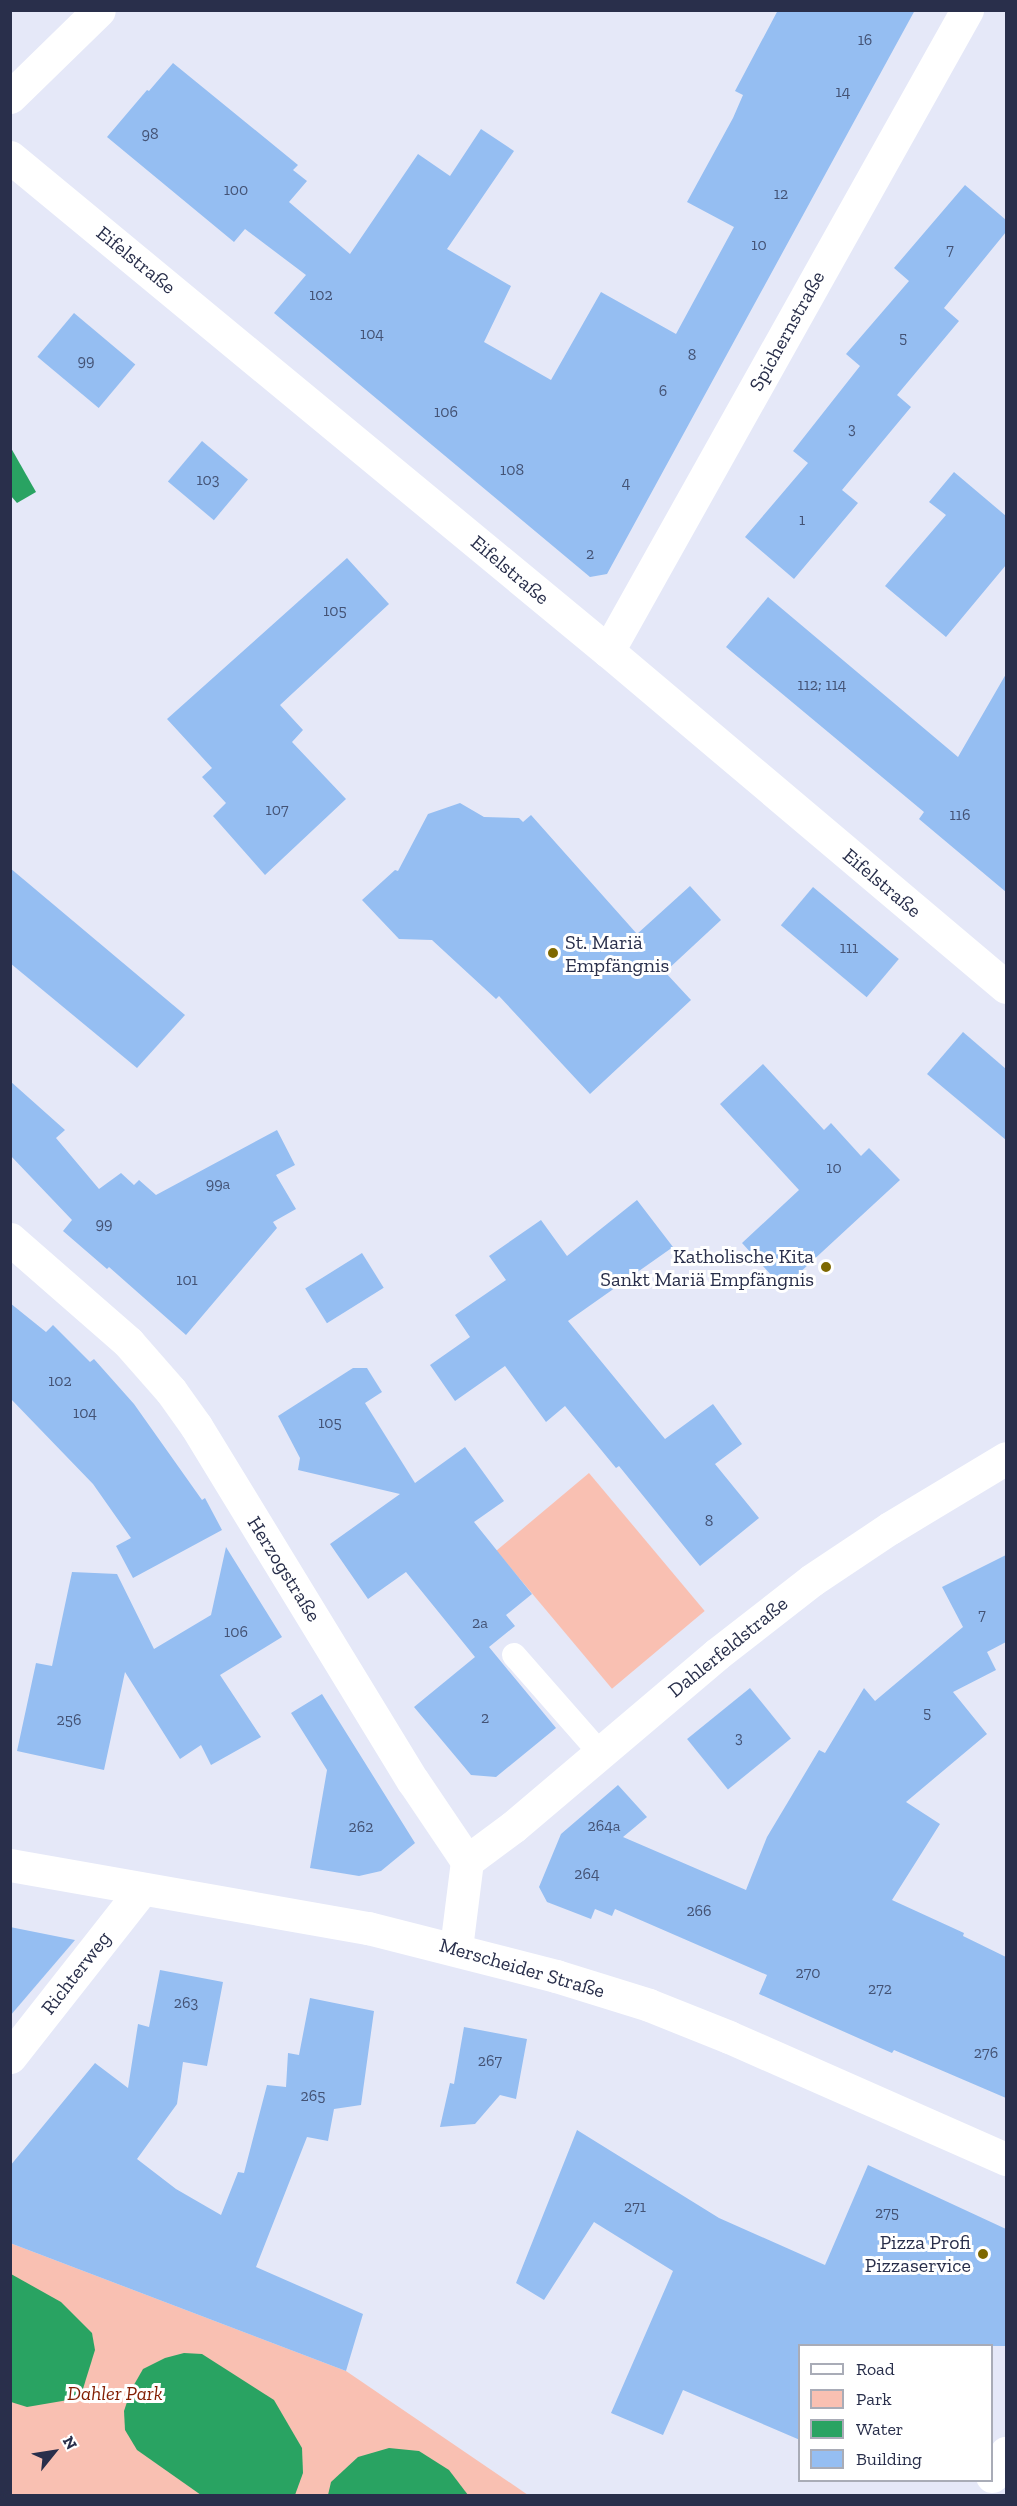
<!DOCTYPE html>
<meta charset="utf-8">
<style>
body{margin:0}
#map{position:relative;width:1017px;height:2506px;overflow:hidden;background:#e5e8f8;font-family:"Zilla Slab",serif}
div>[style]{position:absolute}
.green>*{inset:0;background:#f9c0b2;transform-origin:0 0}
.water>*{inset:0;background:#29a362}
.building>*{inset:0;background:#95bef2;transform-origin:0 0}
.service>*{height:24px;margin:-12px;padding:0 12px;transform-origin:12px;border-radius:12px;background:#fff}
.minor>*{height:33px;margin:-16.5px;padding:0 16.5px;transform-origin:16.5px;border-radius:16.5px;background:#fff}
.secondary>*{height:33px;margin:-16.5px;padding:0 16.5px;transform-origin:16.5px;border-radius:16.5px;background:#fff}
.dots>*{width:16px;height:16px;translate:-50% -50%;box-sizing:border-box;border:3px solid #fff;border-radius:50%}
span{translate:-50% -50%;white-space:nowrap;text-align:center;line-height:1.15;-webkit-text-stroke:6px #fff;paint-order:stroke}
.number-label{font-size:16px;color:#445375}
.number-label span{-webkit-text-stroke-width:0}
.street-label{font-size:20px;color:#292f4b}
.poi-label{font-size:20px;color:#292f4b}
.left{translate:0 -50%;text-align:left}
.right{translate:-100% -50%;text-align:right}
.park-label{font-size:20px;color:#811d01;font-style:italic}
.frame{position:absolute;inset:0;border:12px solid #292f4b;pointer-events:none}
.legend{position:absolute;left:798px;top:2344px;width:195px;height:138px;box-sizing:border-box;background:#fff;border:2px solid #a9acb7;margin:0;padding:8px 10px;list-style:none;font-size:18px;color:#292f4b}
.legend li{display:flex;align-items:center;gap:12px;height:30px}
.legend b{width:30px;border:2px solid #a9acb7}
.north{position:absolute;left:24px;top:2422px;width:60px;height:60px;-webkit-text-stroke:4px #fff;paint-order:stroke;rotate:60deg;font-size:16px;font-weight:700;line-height:24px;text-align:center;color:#292f4b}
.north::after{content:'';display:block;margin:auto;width:21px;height:27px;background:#292f4b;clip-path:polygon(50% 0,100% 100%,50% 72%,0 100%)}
</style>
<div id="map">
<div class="green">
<i style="left:589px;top:1473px;width:180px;height:121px;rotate:50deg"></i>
<i style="clip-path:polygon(10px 2243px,346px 2371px,528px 2495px,11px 2495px)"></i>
</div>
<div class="water">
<i style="clip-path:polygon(11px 448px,36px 492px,17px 503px,11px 496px)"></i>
<i style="clip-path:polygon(11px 2274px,61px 2302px,92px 2333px,95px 2350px,82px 2392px,68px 2400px,27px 2407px,11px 2402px)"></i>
<i style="clip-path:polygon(184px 2353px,202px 2354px,274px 2400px,302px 2448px,303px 2473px,295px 2495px,201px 2495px,137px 2450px,125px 2430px,124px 2411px,131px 2390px,143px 2369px,165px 2358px)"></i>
<i style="clip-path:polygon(389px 2448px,419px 2451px,449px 2470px,468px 2495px,328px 2495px,331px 2482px,358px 2457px)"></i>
</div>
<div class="building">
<i style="clip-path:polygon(778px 10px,915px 10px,607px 574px,590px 577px,274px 313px,306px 275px,245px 229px,234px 242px,107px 137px,147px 90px,149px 91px,173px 63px,298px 165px,293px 170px,307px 181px,289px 202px,350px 254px,418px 154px,450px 176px,481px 129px,514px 151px,447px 249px,511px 286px,484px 342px,551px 380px,601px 292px,676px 334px,734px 227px,687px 202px,733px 118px,743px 95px,735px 91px)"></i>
<i style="clip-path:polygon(965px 185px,1006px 220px,1006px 232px,944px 308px,959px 321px,897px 395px,911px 407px,842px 490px,858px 503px,794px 579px,745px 537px,808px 463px,793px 451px,860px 366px,846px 354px,909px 281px,894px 268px)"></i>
<i style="left:74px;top:313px;width:80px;height:57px;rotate:40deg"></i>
<i style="left:202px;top:441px;width:60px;height:53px;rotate:40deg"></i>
<i style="clip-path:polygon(954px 472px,1006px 516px,1006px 565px,946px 637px,885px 586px,946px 515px,929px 502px)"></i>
<i style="clip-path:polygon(347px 558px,389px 604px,280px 705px,303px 730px,292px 742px,346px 799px,265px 875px,213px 816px,226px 803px,202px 777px,212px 768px,167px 719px)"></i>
<i style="clip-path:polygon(768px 597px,958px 757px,1006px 674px,1006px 892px,919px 819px,924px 812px,726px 647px)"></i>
<i style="clip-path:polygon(460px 803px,484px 817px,519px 818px,523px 822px,531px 815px,637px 934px,690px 886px,721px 920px,665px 972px,691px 1000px,590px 1094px,499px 996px,496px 999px,432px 940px,399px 939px,362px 900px,395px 870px,398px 871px,428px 814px)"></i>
<i style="clip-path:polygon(10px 868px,185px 1015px,137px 1068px,10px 963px)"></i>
<i style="left:813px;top:887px;width:112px;height:50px;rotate:40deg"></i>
<i style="clip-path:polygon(963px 1032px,1006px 1069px,1006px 1140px,927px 1074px)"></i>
<i style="clip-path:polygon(763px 1064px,824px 1130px,831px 1123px,861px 1156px,869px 1148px,900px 1180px,783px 1288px,742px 1243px,799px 1190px,720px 1104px)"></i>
<i style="clip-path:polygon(10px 1081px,65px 1130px,56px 1138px,99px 1189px,121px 1173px,134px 1185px,139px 1180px,156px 1195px,277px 1130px,295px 1165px,276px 1175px,296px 1209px,273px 1222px,277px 1228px,186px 1335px,109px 1267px,107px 1269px,63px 1231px,72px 1220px,10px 1155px)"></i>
<i style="clip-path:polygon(637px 1200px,673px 1247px,568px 1321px,665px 1439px,713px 1404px,742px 1444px,715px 1464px,759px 1518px,700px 1566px,619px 1466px,616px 1468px,565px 1406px,546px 1422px,505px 1366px,455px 1401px,430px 1365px,470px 1337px,455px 1315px,506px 1280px,489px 1256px,541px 1220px,567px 1256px)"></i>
<i style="left:362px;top:1253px;width:41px;height:67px;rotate:58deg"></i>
<i style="clip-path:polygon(10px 1303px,46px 1332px,53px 1325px,90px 1362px,94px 1359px,134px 1404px,202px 1500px,205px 1498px,222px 1530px,133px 1578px,116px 1546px,131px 1538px,93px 1484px,10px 1398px)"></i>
<i style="clip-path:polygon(353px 1368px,367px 1368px,382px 1392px,365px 1403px,415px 1483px,465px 1447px,504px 1501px,474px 1522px,532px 1594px,506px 1615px,515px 1626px,489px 1647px,556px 1728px,496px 1777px,471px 1775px,414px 1707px,475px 1657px,406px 1572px,368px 1599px,330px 1544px,400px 1494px,298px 1470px,300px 1458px,278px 1416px)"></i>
<i style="clip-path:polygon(226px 1547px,282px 1637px,220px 1675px,261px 1737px,211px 1765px,201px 1745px,180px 1759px,125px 1672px,104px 1770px,17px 1751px,36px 1663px,52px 1666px,72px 1572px,117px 1574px,154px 1649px,211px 1615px)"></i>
<i style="clip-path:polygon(1006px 1555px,1006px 1642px,987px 1652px,996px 1670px,953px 1692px,987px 1734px,906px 1802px,940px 1824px,892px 1900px,964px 1933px,963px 1936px,1006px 1957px,1006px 2098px,894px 2050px,892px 2053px,759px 1994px,767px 1975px,615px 1909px,612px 1916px,595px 1909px,591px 1919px,547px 1902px,539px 1887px,561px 1834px,618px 1785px,647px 1817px,623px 1837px,746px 1890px,767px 1837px,819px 1750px,825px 1753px,864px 1688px,875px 1701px,963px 1627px,942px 1587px)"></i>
<i style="left:750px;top:1688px;width:65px;height:81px;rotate:51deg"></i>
<i style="clip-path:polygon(322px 1694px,415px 1843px,381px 1871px,359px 1876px,310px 1868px,327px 1770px,291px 1713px)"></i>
<i style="clip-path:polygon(10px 1927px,75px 1940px,10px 2016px)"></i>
<i style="clip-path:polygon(160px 1970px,223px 1982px,207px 2066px,183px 2062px,177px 2104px,137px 2159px,176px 2189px,221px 2215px,238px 2172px,244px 2173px,267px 2085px,286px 2087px,288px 2053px,299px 2055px,310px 1998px,374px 2011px,361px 2105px,334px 2109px,328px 2141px,307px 2137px,256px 2267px,363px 2314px,346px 2371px,10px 2243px,10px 2166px,95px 2063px,128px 2088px,138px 2024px,149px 2027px)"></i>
<i style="clip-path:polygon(464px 2027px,527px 2039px,516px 2099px,500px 2095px,475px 2124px,440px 2127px,450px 2083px,454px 2084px)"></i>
<i style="clip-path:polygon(577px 2130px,719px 2218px,825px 2265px,868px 2165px,1006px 2229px,1006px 2346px,800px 2346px,800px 2440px,683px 2390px,663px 2435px,611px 2413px,673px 2271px,594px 2222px,544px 2300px,516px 2283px)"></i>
</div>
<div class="service">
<i style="left:514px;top:1655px;width:130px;rotate:48.7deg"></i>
</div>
<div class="minor">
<i style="left:10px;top:97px;width:124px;rotate:-44.3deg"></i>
<i style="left:10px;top:157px;width:776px;rotate:39.56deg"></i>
<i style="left:608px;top:651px;width:521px;rotate:40.17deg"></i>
<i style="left:608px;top:651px;width:735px;rotate:-60.75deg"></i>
<i style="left:10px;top:1239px;width:157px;rotate:41.1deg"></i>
<i style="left:128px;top:1342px;width:65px;rotate:48.7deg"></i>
<i style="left:171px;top:1391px;width:43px;rotate:54.5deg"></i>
<i style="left:196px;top:1426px;width:416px;rotate:58.6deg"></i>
<i style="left:413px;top:1781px;width:97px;rotate:56deg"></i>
<i style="left:467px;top:1861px;width:88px;rotate:97.2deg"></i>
<i style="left:467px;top:1861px;width:57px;rotate:-36.5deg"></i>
<i style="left:513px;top:1827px;width:267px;rotate:-40.3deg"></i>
<i style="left:717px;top:1654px;width:120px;rotate:-37.9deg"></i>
<i style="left:812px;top:1580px;width:94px;rotate:-33.7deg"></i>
<i style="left:890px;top:1528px;width:135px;rotate:-31.1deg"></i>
<i style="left:10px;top:2057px;width:214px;rotate:-51.8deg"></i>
<i style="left:992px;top:2476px;width:27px;rotate:-59deg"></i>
</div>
<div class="secondary">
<i style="left:10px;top:1865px;width:364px;rotate:10deg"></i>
<i style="left:368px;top:1928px;width:194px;rotate:14.3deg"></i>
<i style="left:556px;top:1976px;width:97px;rotate:17.3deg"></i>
<i style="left:649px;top:2005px;width:86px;rotate:21.8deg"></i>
<i style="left:729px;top:2037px;width:303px;rotate:23.8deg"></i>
</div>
<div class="dots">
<i style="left:553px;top:953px;background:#7e6800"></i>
<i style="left:826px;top:1267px;background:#7e6800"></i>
<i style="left:983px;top:2254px;background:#7e6800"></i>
</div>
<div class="number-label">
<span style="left:865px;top:40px">16</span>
<span style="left:843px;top:92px">14</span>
<span style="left:150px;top:134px">98</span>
<span style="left:236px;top:190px">100</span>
<span style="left:781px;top:194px">12</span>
<span style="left:759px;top:245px">10</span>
<span style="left:950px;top:250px">7</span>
<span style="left:321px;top:295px">102</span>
<span style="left:372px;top:334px">104</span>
<span style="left:903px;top:338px">5</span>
<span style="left:692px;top:355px">8</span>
<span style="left:86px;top:361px">99</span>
<span style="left:663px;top:391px">6</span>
<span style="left:446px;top:412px">106</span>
<span style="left:852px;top:429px">3</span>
<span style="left:512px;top:470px">108</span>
<span style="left:208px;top:480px">103</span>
<span style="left:626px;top:483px">4</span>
<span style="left:802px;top:520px">1</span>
<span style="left:590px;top:554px">2</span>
<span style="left:335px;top:611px">105</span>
<span style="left:822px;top:685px">112; 114</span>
<span style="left:277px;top:810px">107</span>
<span style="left:960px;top:815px">116</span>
<span style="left:849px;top:948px">111</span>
<span style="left:834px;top:1168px">10</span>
<span style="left:218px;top:1184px">99a</span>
<span style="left:104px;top:1224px">99</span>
<span style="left:187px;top:1280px">101</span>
<span style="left:60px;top:1381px">102</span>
<span style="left:85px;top:1413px">104</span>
<span style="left:330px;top:1423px">105</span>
<span style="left:709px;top:1521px">8</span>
<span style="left:982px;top:1615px">7</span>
<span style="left:480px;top:1623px">2a</span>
<span style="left:236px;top:1632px">106</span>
<span style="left:927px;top:1713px">5</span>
<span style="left:485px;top:1718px">2</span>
<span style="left:69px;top:1720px">256</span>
<span style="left:739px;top:1738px">3</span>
<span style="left:604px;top:1826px">264a</span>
<span style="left:361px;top:1827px">262</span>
<span style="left:587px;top:1874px">264</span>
<span style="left:699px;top:1911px">266</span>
<span style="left:808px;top:1973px">270</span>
<span style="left:880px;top:1989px">272</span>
<span style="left:186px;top:2003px">263</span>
<span style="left:986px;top:2053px">276</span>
<span style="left:490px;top:2061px">267</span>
<span style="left:313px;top:2096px">265</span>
<span style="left:635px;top:2207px">271</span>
<span style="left:887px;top:2213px">275</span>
</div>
<div class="street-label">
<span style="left:136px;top:260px;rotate:39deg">Eifelstraße</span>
<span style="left:787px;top:331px;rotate:-61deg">Spichernstraße</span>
<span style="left:510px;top:570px;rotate:40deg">Eifelstraße</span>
<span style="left:882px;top:883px;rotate:40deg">Eifelstraße</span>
<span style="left:284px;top:1569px;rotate:58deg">Herzogstraße</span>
<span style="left:728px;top:1647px;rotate:-39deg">Dahlerfeldstraße</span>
<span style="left:522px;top:1968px;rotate:16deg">Merscheider Straße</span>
<span style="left:76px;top:1973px;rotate:-52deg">Richterweg</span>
</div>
<div class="poi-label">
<span class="left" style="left:565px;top:954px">St. Mariä<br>Empfängnis</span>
<span class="right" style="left:814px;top:1268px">Katholische Kita<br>Sankt Mariä Empfängnis</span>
<span class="right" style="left:971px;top:2254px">Pizza Profi<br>Pizzaservice</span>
</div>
<div class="park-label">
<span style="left:115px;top:2393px">Dahler Park</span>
</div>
<div class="frame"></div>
<ul class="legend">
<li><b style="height:8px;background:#fff"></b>Road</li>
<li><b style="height:16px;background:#f9c0b2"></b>Park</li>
<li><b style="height:16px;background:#29a362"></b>Water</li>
<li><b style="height:16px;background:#95bef2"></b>Building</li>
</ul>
<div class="north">N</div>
</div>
